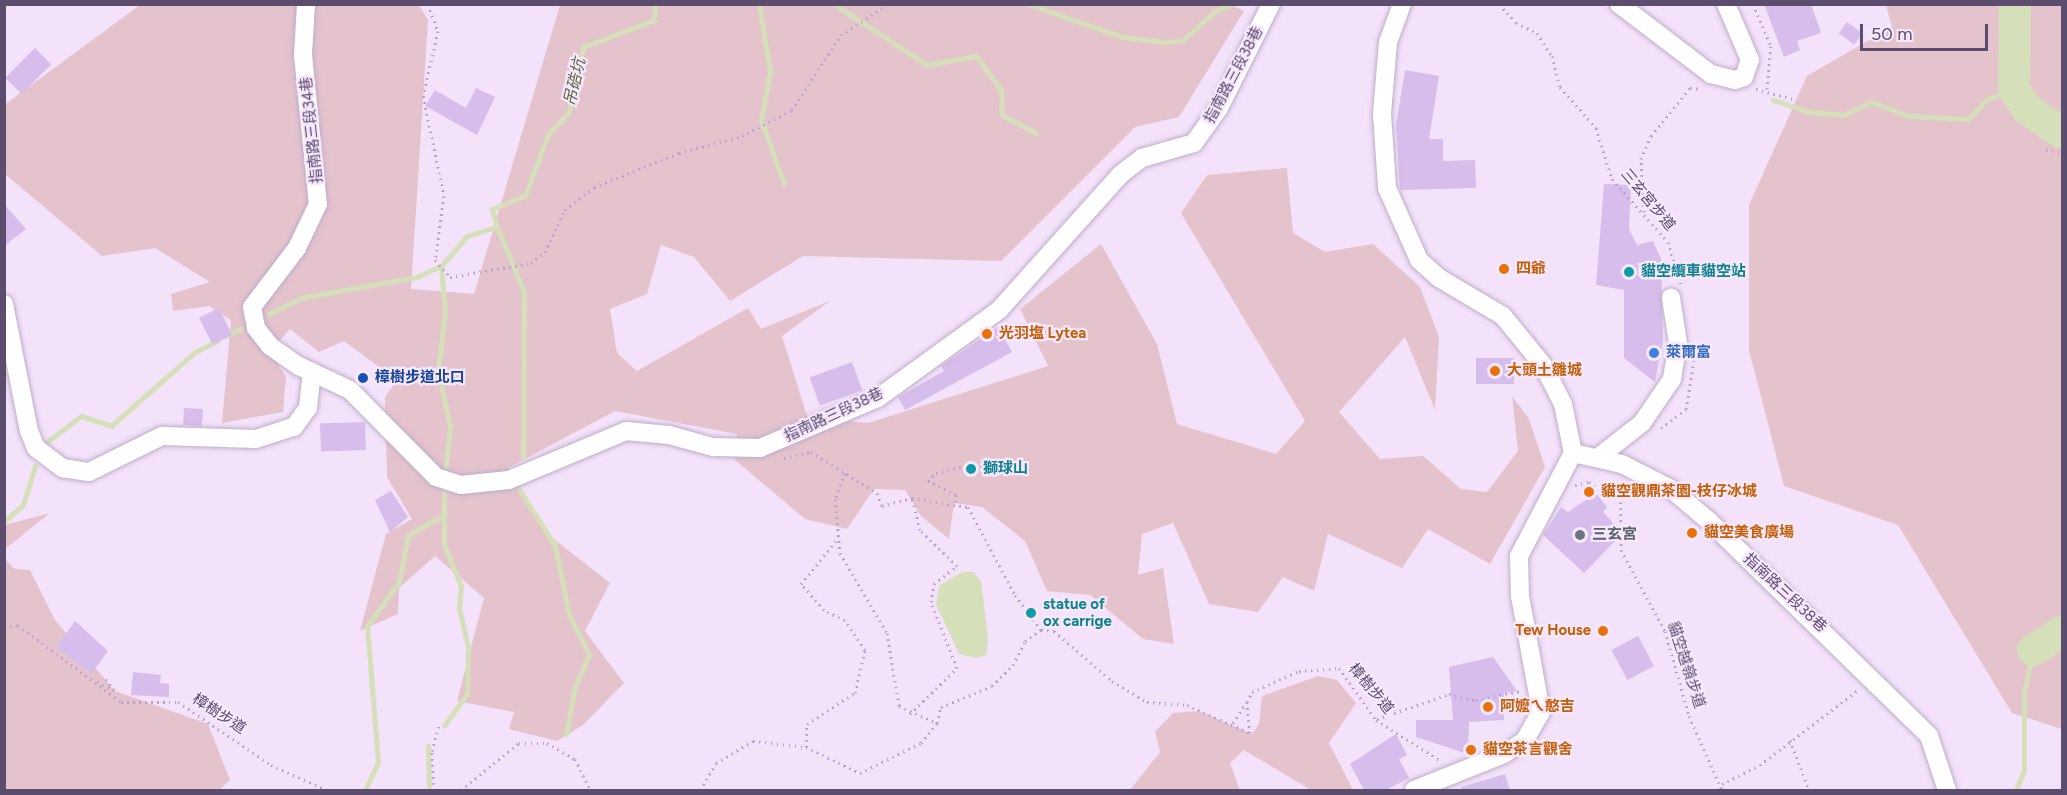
<!DOCTYPE html>
<meta charset="utf-8">
<style>
body{margin:0}
#map{position:relative;width:2067px;height:795px;overflow:hidden;background:#f3e2f9;font-family:Figtree,"Noto Sans TC",sans-serif}
div>[style]{position:absolute}
.green>*{inset:0;background:#e5c3cc}
.water>*{inset:0;background:#d5e0ba}
.stream>*{height:5px;margin:-2.5px;padding:0 2.5px;transform-origin:2.5px;border-radius:2.5px;background:#d5e0ba}
.river>*{height:32px;margin:-16px;padding:0 16px;transform-origin:16px;border-radius:16px;background:#d5e0ba}
.building>*{inset:0;background:#d6bdeb;transform-origin:0 0}
.path>*{height:3px;margin-top:-1.5px;transform-origin:0;background:repeating-linear-gradient(90deg,#b9a1d0 0 1.5px,transparent 0 6px)}
.roads{filter:drop-shadow(0 0 2px #bfadcb) drop-shadow(0 0 2px #bfadcb)}
.minor>*{height:18px;margin:-9px;padding:0 9px;transform-origin:9px;border-radius:9px;background:#fff}
.dots>*{width:16px;height:16px;translate:-50% -50%;box-sizing:border-box;border:3px solid #f7e8fd;border-radius:50%}
span{translate:-50% -50%;white-space:nowrap;text-align:center;line-height:1.15;-webkit-text-stroke:4.5px #f7e8fd;paint-order:stroke}
.street-label{font-size:15px;color:#5c4c6e}
.food-label{font-size:15px;color:#c56008;font-weight:700}
.left{translate:0 -50%;text-align:left}
.right{translate:-100% -50%;text-align:right}
.culture-label{font-size:15px;color:#0d838f;font-weight:700}
.shop-label{font-size:15px;color:#366cbe;font-weight:700}
.transit-label{font-size:15px;color:#164399;font-weight:700}
.worship-label{font-size:15px;color:#5b616d;font-weight:700}
.water-label{font-size:16px;color:#5e6c3e;font-style:italic}
.frame{position:absolute;inset:0;border:6px solid #5c4c6e;pointer-events:none}
.scale{position:absolute;left:1860px;top:24px;width:128px;height:27px;box-sizing:border-box;border:3px solid #5c4c6e;border-top:0;padding-left:8px;font-size:18px;line-height:21px;white-space:nowrap;color:#5c4c6e;-webkit-text-stroke:4px #f7e8fd;paint-order:stroke}
</style>
<div id="map">
<div class="green">
<i style="clip-path:polygon(140px 5px,419px 5px,428px 20px,411px 289px,474px 294px,560px 5px,1231px 5px,1244px 11px,1179px 117px,1135px 127px,1001px 261px,803px 256px,730px 301px,694px 257px,661px 245px,647px 294px,610px 309px,617px 353px,637px 371px,748px 308px,761px 329px,830px 301px,782px 336px,807px 416px,868px 423px,1048px 366px,1020px 309px,1101px 244px,1157px 344px,1177px 424px,1276px 454px,1305px 421px,1181px 213px,1207px 175px,1287px 168px,1293px 233px,1325px 252px,1373px 244px,1420px 287px,1439px 337px,1435px 410px,1405px 337px,1339px 412px,1380px 459px,1423px 456px,1461px 489px,1487px 492px,1518px 451px,1512px 396px,1529px 419px,1545px 467px,1490px 564px,1428px 529px,1402px 568px,1328px 534px,1314px 591px,1283px 577px,1258px 612px,1209px 604px,1173px 523px,1142px 534px,1138px 575px,1163px 568px,1174px 644px,1143px 639px,1090px 595px,1047px 591px,1025px 541px,982px 507px,954px 503px,949px 539px,921px 516px,905px 490px,874px 489px,847px 529px,805px 519px,735px 460px,737px 434px,615px 411px,508px 468px,546px 533px,610px 583px,585px 631px,624px 683px,583px 725px,557px 741px,509px 729px,514px 712px,457px 701px,484px 598px,435px 556px,399px 588px,398px 614px,360px 631px,386px 534px,412px 519px,387px 477px,385px 397px,397px 380px,344px 341px,319px 352px,290px 329px,270px 351px,286px 377px,283px 412px,222px 423px,231px 320px,209px 306px,173px 311px,171px 294px,210px 282px,155px 248px,102px 256px,5px 174px,4px 105px)"></i>
<i style="clip-path:polygon(1886px 5px,2062px 5px,2062px 729px,2012px 713px,1898px 525px,1784px 486px,1749px 350px,1749px 205px,1807px 76px,1892px 27px)"></i>
<i style="clip-path:polygon(50px 513px,5px 549px,5px 525px)"></i>
<i style="clip-path:polygon(4px 558px,15px 569px,30px 570px,55px 620px,115px 691px,208px 724px,230px 780px,219px 790px,5px 790px)"></i>
<i style="clip-path:polygon(1318px 676px,1337px 680px,1356px 703px,1329px 743px,1353px 790px,1311px 790px,1244px 750px,1230px 763px,1240px 790px,1130px 790px,1160px 752px,1155px 732px,1173px 713px,1199px 711px,1252px 734px,1259px 724px,1262px 696px)"></i>
</div>
<div class="water">
<i style="clip-path:polygon(962px 572px,973px 572px,981px 581px,988px 639px,986px 655px,976px 658px,959px 654px,936px 604px,939px 586px)"></i>
</div>
<div class="stream">
<i style="left:759px;top:4px;width:69px;rotate:80.8deg"></i>
<i style="left:770px;top:72px;width:49px;rotate:100.6deg"></i>
<i style="left:761px;top:120px;width:68px;rotate:70.2deg"></i>
<i style="left:834px;top:4px;width:111px;rotate:33.3deg"></i>
<i style="left:927px;top:65px;width:50px;rotate:-10.4deg"></i>
<i style="left:976px;top:56px;width:42px;rotate:53.7deg"></i>
<i style="left:1001px;top:90px;width:25px;rotate:88deg"></i>
<i style="left:1002px;top:115px;width:38px;rotate:28deg"></i>
<i style="left:1028px;top:4px;width:100px;rotate:19.3deg"></i>
<i style="left:1122px;top:37px;width:43px;rotate:6.6deg"></i>
<i style="left:1165px;top:42px;width:18px;rotate:-6deg"></i>
<i style="left:1183px;top:40px;width:43px;rotate:-42.2deg"></i>
<i style="left:1215px;top:11px;width:20px;rotate:-20deg"></i>
<i style="left:1773px;top:100px;width:39px;rotate:18deg"></i>
<i style="left:1810px;top:112px;width:34px;rotate:5deg"></i>
<i style="left:1844px;top:115px;width:30px;rotate:-26deg"></i>
<i style="left:1871px;top:102px;width:40px;rotate:20.2deg"></i>
<i style="left:1909px;top:116px;width:59px;rotate:2.9deg"></i>
<i style="left:1968px;top:119px;width:28px;rotate:-46deg"></i>
<i style="left:1987px;top:99px;width:29px;rotate:-20deg"></i>
<i style="left:497px;top:227px;width:70px;rotate:67.4deg"></i>
<i style="left:524px;top:292px;width:165px;rotate:90.3deg"></i>
<i style="left:441px;top:266px;width:46px;rotate:85deg"></i>
<i style="left:445px;top:312px;width:59px;rotate:96.8deg"></i>
<i style="left:438px;top:371px;width:56px;rotate:77.7deg"></i>
<i style="left:450px;top:426px;width:47px;rotate:96.1deg"></i>
<i style="left:269px;top:314px;width:35px;rotate:-27deg"></i>
<i style="left:300px;top:298px;width:119px;rotate:-10.2deg"></i>
<i style="left:417px;top:277px;width:26px;rotate:-25deg"></i>
<i style="left:441px;top:266px;width:40px;rotate:-49deg"></i>
<i style="left:467px;top:236px;width:31px;rotate:-17deg"></i>
<i style="left:497px;top:227px;width:19px;rotate:-106deg"></i>
<i style="left:492px;top:209px;width:35px;rotate:-22deg"></i>
<i style="left:525px;top:196px;width:66px;rotate:-69.6deg"></i>
<i style="left:548px;top:134px;width:30px;rotate:-46deg"></i>
<i style="left:569px;top:112px;width:66px;rotate:-77.8deg"></i>
<i style="left:583px;top:47px;width:76px;rotate:-20.8deg"></i>
<i style="left:654px;top:20px;width:16px;rotate:-86deg"></i>
<i style="left:225px;top:336px;width:17px;rotate:-24deg"></i>
<i style="left:47px;top:442px;width:43px;rotate:-37.4deg"></i>
<i style="left:81px;top:416px;width:32px;rotate:18deg"></i>
<i style="left:111px;top:426px;width:112px;rotate:-41.4deg"></i>
<i style="left:195px;top:352px;width:25px;rotate:-27deg"></i>
<i style="left:519px;top:489px;width:67px;rotate:57.7deg"></i>
<i style="left:555px;top:546px;width:70px;rotate:78.5deg"></i>
<i style="left:569px;top:615px;width:45px;rotate:63.4deg"></i>
<i style="left:589px;top:655px;width:34px;rotate:114deg"></i>
<i style="left:575px;top:686px;width:49px;rotate:100.6deg"></i>
<i style="left:444px;top:490px;width:54px;rotate:90deg"></i>
<i style="left:444px;top:544px;width:45px;rotate:68deg"></i>
<i style="left:461px;top:586px;width:22px;rotate:95deg"></i>
<i style="left:459px;top:608px;width:40px;rotate:77deg"></i>
<i style="left:468px;top:647px;width:47px;rotate:91.2deg"></i>
<i style="left:467px;top:694px;width:39px;rotate:126deg"></i>
<i style="left:4px;top:521px;width:25px;rotate:-40deg"></i>
<i style="left:23px;top:505px;width:41px;rotate:-72.9deg"></i>
<i style="left:428px;top:746px;width:40px;rotate:88.6deg"></i>
<i style="left:365px;top:790px;width:31px;rotate:-65deg"></i>
<i style="left:378px;top:762px;width:136px;rotate:-94.6deg"></i>
<i style="left:367px;top:626px;width:54px;rotate:-54deg"></i>
<i style="left:399px;top:582px;width:48px;rotate:-79.2deg"></i>
<i style="left:408px;top:535px;width:39px;rotate:-29deg"></i>
<i style="left:2016px;top:790px;width:22px;rotate:-68deg"></i>
<i style="left:2024px;top:770px;width:77px;rotate:-90deg"></i>
<i style="left:2024px;top:693px;width:44px;rotate:-78.2deg"></i>
</div>
<div class="river">
<i style="left:2015px;top:4px;width:85px;rotate:90.7deg"></i>
<i style="left:2014px;top:89px;width:24px;rotate:57deg"></i>
<i style="left:2027px;top:109px;width:42px;rotate:34.4deg"></i>
<i style="left:2033px;top:650px;width:34px;rotate:-32deg"></i>
</div>
<div class="building">
<i style="clip-path:polygon(1764px 4px,1811px 4px,1821px 33px,1797px 41px,1800px 50px,1784px 57px)"></i>
<i style="left:1847px;top:22px;width:19px;height:14px;rotate:36deg"></i>
<i style="left:35px;top:48px;width:23px;height:42px;rotate:45deg"></i>
<i style="clip-path:polygon(1405px 70px,1439px 76px,1429px 139px,1443px 139px,1443px 161px,1475px 160px,1476px 188px,1400px 190px,1396px 125px)"></i>
<i style="clip-path:polygon(476px 88px,495px 97px,477px 135px,425px 106px,435px 90px,466px 108px)"></i>
<i style="clip-path:polygon(1604px 184px,1631px 185px,1629px 229px,1637px 245px,1653px 241px,1661px 259px,1663px 340px,1655px 382px,1624px 358px,1624px 290px,1596px 285px)"></i>
<i style="clip-path:polygon(4px 204px,26px 229px,4px 246px)"></i>
<i style="left:219px;top:308px;width:30px;height:22px;rotate:64deg"></i>
<i style="clip-path:polygon(998px 327px,1012px 352px,905px 410px,898px 397px,944px 371px,941px 366px)"></i>
<i style="left:1476px;top:358px;width:38px;height:26px"></i>
<i style="left:852px;top:362px;width:30px;height:45px;rotate:70deg"></i>
<i style="left:184px;top:408px;width:19px;height:17px;rotate:3deg"></i>
<i style="left:365px;top:422px;width:28px;height:45px;rotate:88deg"></i>
<i style="clip-path:polygon(391px 491px,408px 517px,390px 532px,375px 500px)"></i>
<i style="clip-path:polygon(1596px 493px,1607px 507px,1603px 512px,1615px 525px,1617px 539px,1584px 573px,1543px 535px,1561px 507px,1568px 512px)"></i>
<i style="clip-path:polygon(75px 621px,108px 651px,91px 674px,56px 647px)"></i>
<i style="left:1638px;top:636px;width:34px;height:30px;rotate:62deg"></i>
<i style="clip-path:polygon(1493px 657px,1517px 691px,1504px 693px,1504px 720px,1469px 722px,1468px 754px,1416px 737px,1416px 720px,1453px 720px,1449px 667px)"></i>
<i style="clip-path:polygon(133px 672px,161px 675px,160px 683px,169px 684px,169px 697px,131px 695px)"></i>
<i style="clip-path:polygon(1396px 734px,1407px 755px,1399px 759px,1409px 778px,1386px 790px,1364px 790px,1350px 764px)"></i>
<i style="clip-path:polygon(1505px 774px,1510px 790px,1462px 790px,1461px 787px)"></i>
</div>
<div class="path">
<i style="left:428px;top:4px;width:29px;rotate:70deg"></i>
<i style="left:438px;top:31px;width:67px;rotate:103deg"></i>
<i style="left:423px;top:96px;width:102px;rotate:78.1deg"></i>
<i style="left:444px;top:196px;width:65px;rotate:98deg"></i>
<i style="left:435px;top:260px;width:23px;rotate:49deg"></i>
<i style="left:450px;top:277px;width:82px;rotate:-9.8deg"></i>
<i style="left:531px;top:263px;width:18px;rotate:-38deg"></i>
<i style="left:545px;top:252px;width:47px;rotate:-64.5deg"></i>
<i style="left:565px;top:210px;width:37px;rotate:-38deg"></i>
<i style="left:594px;top:187px;width:92px;rotate:-21.8deg"></i>
<i style="left:679px;top:153px;width:65px;rotate:-15.1deg"></i>
<i style="left:742px;top:136px;width:56px;rotate:-27.5deg"></i>
<i style="left:792px;top:110px;width:90px;rotate:-56.8deg"></i>
<i style="left:841px;top:35px;width:56px;rotate:-33.4deg"></i>
<i style="left:1499px;top:4px;width:25px;rotate:48deg"></i>
<i style="left:1516px;top:23px;width:23px;rotate:25deg"></i>
<i style="left:1537px;top:33px;width:27px;rotate:57deg"></i>
<i style="left:1552px;top:56px;width:32px;rotate:76deg"></i>
<i style="left:1560px;top:87px;width:55px;rotate:48.7deg"></i>
<i style="left:1596px;top:128px;width:53px;rotate:72.6deg"></i>
<i style="left:1612px;top:179px;width:84px;rotate:48.4deg"></i>
<i style="left:1668px;top:242px;width:45px;rotate:73.2deg"></i>
<i style="left:1753px;top:4px;width:46px;rotate:66.8deg"></i>
<i style="left:1771px;top:46px;width:43px;rotate:95.3deg"></i>
<i style="left:1756px;top:89px;width:38px;rotate:15deg"></i>
<i style="left:2046px;top:150px;width:16px;rotate:11deg"></i>
<i style="left:1644px;top:212px;width:53px;rotate:-93.2deg"></i>
<i style="left:1641px;top:159px;width:25px;rotate:-67deg"></i>
<i style="left:1651px;top:136px;width:62px;rotate:-50.9deg"></i>
<i style="left:1690px;top:88px;width:11px;rotate:5deg"></i>
<i style="left:1661px;top:428px;width:31px;rotate:-37deg"></i>
<i style="left:1686px;top:409px;width:49px;rotate:-80.5deg"></i>
<i style="left:784px;top:458px;width:28px;rotate:-13deg"></i>
<i style="left:811px;top:452px;width:78px;rotate:31.8deg"></i>
<i style="left:877px;top:493px;width:14px;rotate:69deg"></i>
<i style="left:882px;top:506px;width:31px;rotate:-15deg"></i>
<i style="left:912px;top:498px;width:57px;rotate:9.1deg"></i>
<i style="left:968px;top:507px;width:100px;rotate:61.9deg"></i>
<i style="left:1015px;top:595px;width:44px;rotate:53.4deg"></i>
<i style="left:845px;top:473px;width:28px;rotate:111deg"></i>
<i style="left:835px;top:499px;width:54px;rotate:84.7deg"></i>
<i style="left:840px;top:553px;width:93px;rotate:59.6deg"></i>
<i style="left:887px;top:633px;width:74px;rotate:80.7deg"></i>
<i style="left:899px;top:706px;width:42px;rotate:24.1deg"></i>
<i style="left:1575px;top:485px;width:14px;rotate:-12deg"></i>
<i style="left:1589px;top:482px;width:18px;rotate:38deg"></i>
<i style="left:1603px;top:493px;width:17px;rotate:-10deg"></i>
<i style="left:1620px;top:490px;width:60px;rotate:89deg"></i>
<i style="left:1621px;top:550px;width:92px;rotate:61.5deg"></i>
<i style="left:1665px;top:631px;width:88px;rotate:74.2deg"></i>
<i style="left:1689px;top:716px;width:81px;rotate:66deg"></i>
<i style="left:955px;top:502px;width:7px;rotate:-82deg"></i>
<i style="left:956px;top:495px;width:31px;rotate:-153deg"></i>
<i style="left:928px;top:481px;width:11px;rotate:-45deg"></i>
<i style="left:936px;top:473px;width:39px;rotate:-13deg"></i>
<i style="left:4px;top:627px;width:14px;rotate:-8deg"></i>
<i style="left:18px;top:625px;width:129px;rotate:36.8deg"></i>
<i style="left:121px;top:702px;width:57px"></i>
<i style="left:178px;top:702px;width:112px;rotate:34.1deg"></i>
<i style="left:271px;top:765px;width:61px;rotate:24.1deg"></i>
<i style="left:97px;top:682px;width:19px;rotate:25deg"></i>
<i style="left:114px;top:690px;width:15px;rotate:-127deg"></i>
<i style="left:910px;top:714px;width:66px;rotate:-44.4deg"></i>
<i style="left:957px;top:668px;width:71px;rotate:-111.5deg"></i>
<i style="left:931px;top:602px;width:18px;rotate:-81deg"></i>
<i style="left:934px;top:584px;width:29px;rotate:-38deg"></i>
<i style="left:957px;top:566px;width:52px;rotate:-135.8deg"></i>
<i style="left:920px;top:530px;width:33px;rotate:-104deg"></i>
<i style="left:1377px;top:719px;width:76px;rotate:-19.1deg"></i>
<i style="left:1449px;top:694px;width:28px;rotate:13deg"></i>
<i style="left:1476px;top:700px;width:45px;rotate:-11.6deg"></i>
<i style="left:1233px;top:723px;width:24px;rotate:-57deg"></i>
<i style="left:1790px;top:740px;width:53px;rotate:69.2deg"></i>
<i style="left:806px;top:747px;width:23px;rotate:-88deg"></i>
<i style="left:807px;top:724px;width:57px;rotate:-32.9deg"></i>
<i style="left:855px;top:693px;width:44px;rotate:-76.9deg"></i>
<i style="left:865px;top:650px;width:36px;rotate:-124deg"></i>
<i style="left:845px;top:620px;width:23px;rotate:-155deg"></i>
<i style="left:824px;top:610px;width:35px;rotate:-131deg"></i>
<i style="left:801px;top:584px;width:55px;rotate:-50.9deg"></i>
<i style="left:1722px;top:784px;width:42px;rotate:-26.6deg"></i>
<i style="left:1760px;top:765px;width:123px;rotate:-37.4deg"></i>
<i style="left:434px;top:790px;width:39px;rotate:-93deg"></i>
<i style="left:432px;top:751px;width:30px;rotate:-75deg"></i>
<i style="left:461px;top:790px;width:75px;rotate:-39deg"></i>
<i style="left:519px;top:743px;width:28px"></i>
<i style="left:547px;top:743px;width:32px;rotate:30deg"></i>
<i style="left:575px;top:759px;width:34px;rotate:64deg"></i>
<i style="left:700px;top:790px;width:31px;rotate:-59deg"></i>
<i style="left:716px;top:763px;width:43px;rotate:-30.7deg"></i>
<i style="left:753px;top:741px;width:53px;rotate:6.5deg"></i>
<i style="left:806px;top:747px;width:60px;rotate:25.7deg"></i>
<i style="left:860px;top:773px;width:68px;rotate:-26.2deg"></i>
<i style="left:921px;top:743px;width:26px;rotate:-51deg"></i>
<i style="left:937px;top:723px;width:16px;rotate:-76deg"></i>
<i style="left:941px;top:707px;width:55px;rotate:-22.4deg"></i>
<i style="left:992px;top:686px;width:30px;rotate:-45deg"></i>
<i style="left:1013px;top:665px;width:27px;rotate:-63deg"></i>
<i style="left:1025px;top:641px;width:19px;rotate:-35deg"></i>
<i style="left:1041px;top:630px;width:13px;rotate:4deg"></i>
<i style="left:1054px;top:631px;width:77px;rotate:40.8deg"></i>
<i style="left:1112px;top:681px;width:41px;rotate:31deg"></i>
<i style="left:1147px;top:702px;width:40px;rotate:4.3deg"></i>
<i style="left:1187px;top:705px;width:69px;rotate:24deg"></i>
<i style="left:1250px;top:733px;width:31px;rotate:-96deg"></i>
<i style="left:1247px;top:702px;width:11px;rotate:-63deg"></i>
<i style="left:1252px;top:692px;width:51px;rotate:-24.1deg"></i>
<i style="left:1299px;top:671px;width:40px;rotate:-4.3deg"></i>
<i style="left:1339px;top:668px;width:64px;rotate:54.6deg"></i>
<i style="left:1376px;top:720px;width:77px;rotate:32.2deg"></i>
</div>
<div class="roads">
<div class="minor">
<i style="left:306px;top:4px;width:51px;rotate:93.4deg"></i>
<i style="left:303px;top:55px;width:150px;rotate:84.3deg"></i>
<i style="left:318px;top:204px;width:49px;rotate:115.5deg"></i>
<i style="left:297px;top:248px;width:74px;rotate:127.3deg"></i>
<i style="left:252px;top:307px;width:21px;rotate:79deg"></i>
<i style="left:256px;top:328px;width:23px;rotate:52deg"></i>
<i style="left:270px;top:346px;width:35px;rotate:35deg"></i>
<i style="left:299px;top:366px;width:56px;rotate:25.2deg"></i>
<i style="left:350px;top:390px;width:122px;rotate:45.3deg"></i>
<i style="left:436px;top:477px;width:26px;rotate:18deg"></i>
<i style="left:461px;top:485px;width:48px;rotate:-5.9deg"></i>
<i style="left:509px;top:480px;width:127px;rotate:-22.7deg"></i>
<i style="left:626px;top:431px;width:43px;rotate:5.3deg"></i>
<i style="left:669px;top:435px;width:46px;rotate:15.3deg"></i>
<i style="left:713px;top:447px;width:47px;rotate:1.2deg"></i>
<i style="left:760px;top:448px;width:128px;rotate:-23deg"></i>
<i style="left:878px;top:398px;width:150px;rotate:-36deg"></i>
<i style="left:999px;top:310px;width:181px;rotate:-48.1deg"></i>
<i style="left:1120px;top:175px;width:28px;rotate:-38deg"></i>
<i style="left:1142px;top:158px;width:54px;rotate:-16.1deg"></i>
<i style="left:1194px;top:143px;width:43px;rotate:-54.5deg"></i>
<i style="left:1219px;top:108px;width:116px;rotate:-63.4deg"></i>
<i style="left:1402px;top:4px;width:40px;rotate:110.2deg"></i>
<i style="left:1388px;top:42px;width:72px;rotate:94.8deg"></i>
<i style="left:1382px;top:114px;width:74px;rotate:86.1deg"></i>
<i style="left:1387px;top:188px;width:79px;rotate:66deg"></i>
<i style="left:1419px;top:260px;width:27px;rotate:42deg"></i>
<i style="left:1439px;top:278px;width:74px;rotate:30.7deg"></i>
<i style="left:1503px;top:316px;width:63px;rotate:50.8deg"></i>
<i style="left:1543px;top:365px;width:44px;rotate:62.9deg"></i>
<i style="left:1563px;top:404px;width:50px;rotate:78.5deg"></i>
<i style="left:1573px;top:453px;width:116px;rotate:117.7deg"></i>
<i style="left:1519px;top:556px;width:40px;rotate:88.6deg"></i>
<i style="left:1520px;top:596px;width:118px;rotate:79.7deg"></i>
<i style="left:1541px;top:712px;width:34px;rotate:120deg"></i>
<i style="left:1524px;top:741px;width:24px;rotate:147deg"></i>
<i style="left:1504px;top:754px;width:97px;rotate:158.2deg"></i>
<i style="left:1619px;top:4px;width:116px;rotate:37.3deg"></i>
<i style="left:1711px;top:74px;width:25px;rotate:14deg"></i>
<i style="left:1735px;top:80px;width:9px;rotate:-18deg"></i>
<i style="left:1744px;top:77px;width:18px;rotate:-71deg"></i>
<i style="left:1750px;top:60px;width:61px;rotate:-113.2deg"></i>
<i style="left:4px;top:304px;width:129px;rotate:78.9deg"></i>
<i style="left:29px;top:431px;width:18px;rotate:68deg"></i>
<i style="left:36px;top:448px;width:34px;rotate:37deg"></i>
<i style="left:63px;top:468px;width:26px;rotate:9deg"></i>
<i style="left:89px;top:472px;width:81px;rotate:-26.3deg"></i>
<i style="left:162px;top:436px;width:94px;rotate:1.8deg"></i>
<i style="left:256px;top:439px;width:40px;rotate:-18deg"></i>
<i style="left:294px;top:427px;width:24px;rotate:-54deg"></i>
<i style="left:308px;top:408px;width:36px;rotate:-84deg"></i>
<i style="left:1573px;top:453px;width:50px;rotate:12.7deg"></i>
<i style="left:1622px;top:464px;width:55px;rotate:27deg"></i>
<i style="left:1671px;top:489px;width:51px;rotate:40.2deg"></i>
<i style="left:1710px;top:522px;width:306px;rotate:44.3deg"></i>
<i style="left:1929px;top:736px;width:57px;rotate:71.6deg"></i>
<i style="left:1600px;top:456px;width:53px;rotate:-38.2deg"></i>
<i style="left:1642px;top:423px;width:53px;rotate:-55.7deg"></i>
<i style="left:1672px;top:379px;width:36px;rotate:-81deg"></i>
<i style="left:1678px;top:343px;width:46px;rotate:-98.8deg"></i>
</div>
</div>
<div class="dots">
<i style="left:1504px;top:269px;background:#e8710a"></i>
<i style="left:1629px;top:272px;background:#0f9aa8"></i>
<i style="left:987px;top:334px;background:#e8710a"></i>
<i style="left:1654px;top:353px;background:#3f7fe0"></i>
<i style="left:1495px;top:371px;background:#e8710a"></i>
<i style="left:363px;top:378px;background:#1a4fb4"></i>
<i style="left:971px;top:469px;background:#0f9aa8"></i>
<i style="left:1589px;top:492px;background:#e8710a"></i>
<i style="left:1692px;top:533px;background:#e8710a"></i>
<i style="left:1580px;top:535px;background:#6b7280"></i>
<i style="left:1031px;top:613px;background:#0f9aa8"></i>
<i style="left:1603px;top:631px;background:#e8710a"></i>
<i style="left:1488px;top:707px;background:#e8710a"></i>
<i style="left:1471px;top:750px;background:#e8710a"></i>
</div>
<div class="street-label">
<span style="left:1234px;top:75px;rotate:-62deg">指南路三段38巷</span>
<span style="left:312px;top:130px;rotate:-96deg">指南路三段34巷</span>
<span style="left:1648px;top:200px;rotate:50deg">三玄宮步道</span>
<span style="left:834px;top:415px;rotate:-25deg">指南路三段38巷</span>
<span style="left:1785px;top:593px;rotate:43deg">指南路三段38巷</span>
<span style="left:1686px;top:665px;rotate:72deg">貓空越嶺步道</span>
<span style="left:1371px;top:689px;rotate:50deg">樟樹步道</span>
<span style="left:219px;top:714px;rotate:33deg">樟樹步道</span>
</div>
<div class="food-label">
<span class="left" style="left:1516px;top:269px">四爺</span>
<span class="left" style="left:999px;top:334px">光羽塩 Lytea</span>
<span class="left" style="left:1507px;top:371px">大頭土雛城</span>
<span class="left" style="left:1601px;top:492px">貓空觀鼎茶園-枝仔冰城</span>
<span class="left" style="left:1704px;top:533px">貓空美食廣場</span>
<span class="right" style="left:1591px;top:631px">Tew House</span>
<span class="left" style="left:1500px;top:707px">阿嬤ㄟ憨吉</span>
<span class="left" style="left:1483px;top:750px">貓空茶言觀舍</span>
</div>
<div class="culture-label">
<span class="left" style="left:1641px;top:272px">貓空纜車貓空站</span>
<span class="left" style="left:983px;top:469px">獅球山</span>
<span class="left" style="left:1043px;top:613px">statue of<br>ox carrige</span>
</div>
<div class="shop-label">
<span class="left" style="left:1666px;top:353px">萊爾富</span>
</div>
<div class="transit-label">
<span class="left" style="left:375px;top:378px">樟樹步道北口</span>
</div>
<div class="worship-label">
<span class="left" style="left:1592px;top:535px">三玄宮</span>
</div>
<div class="water-label">
<span style="left:575px;top:82px;rotate:-77deg">吊硞坑</span>
</div>
<div class="frame"></div>
<div class="scale">50 m</div>
</div>
